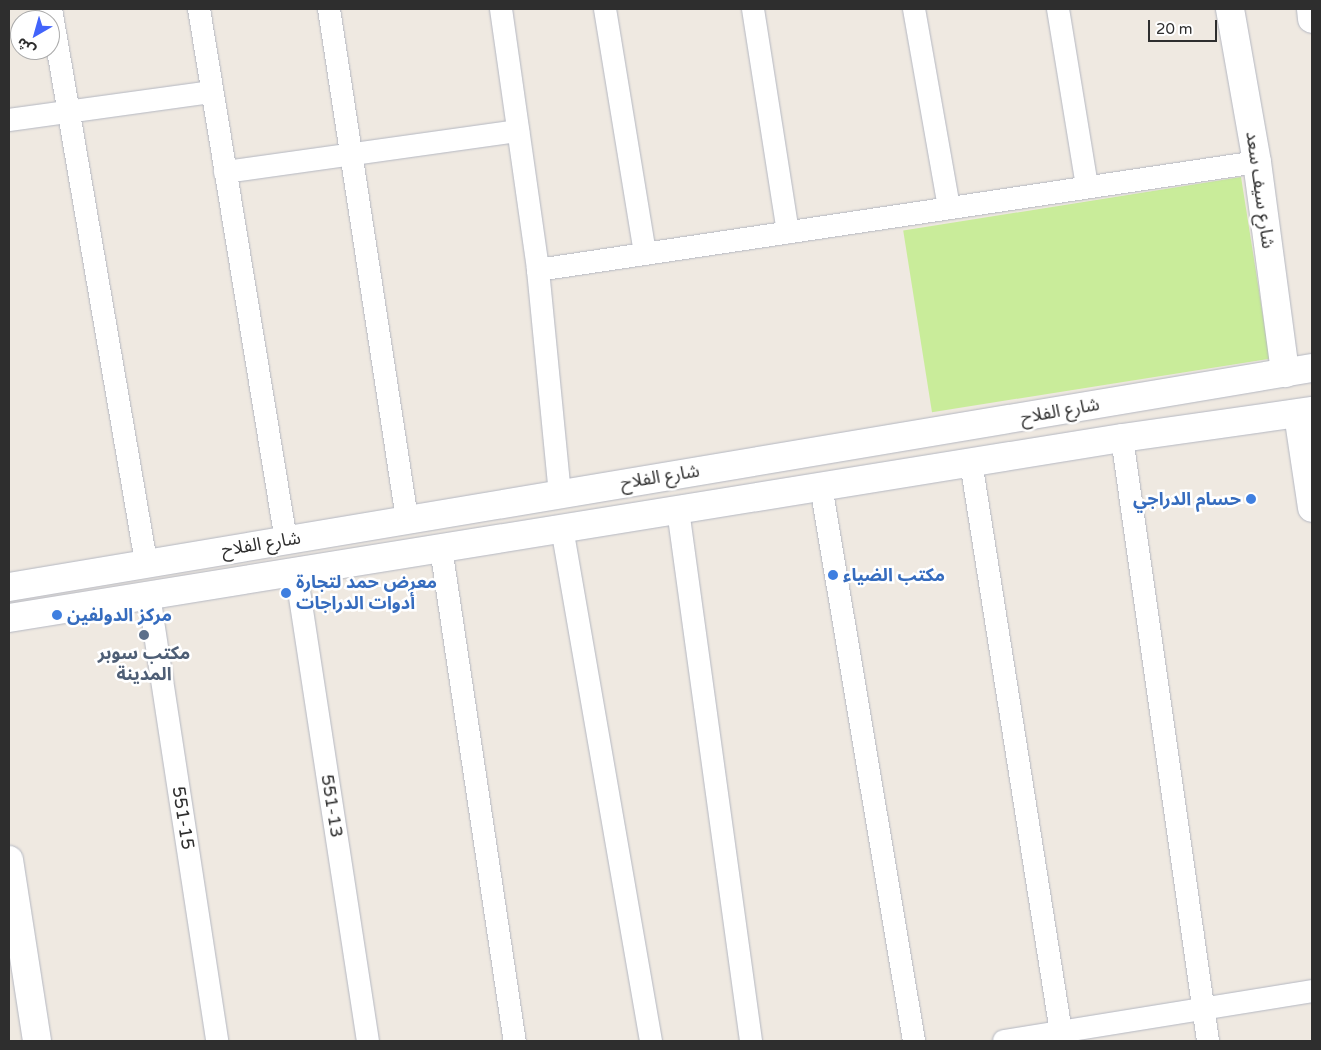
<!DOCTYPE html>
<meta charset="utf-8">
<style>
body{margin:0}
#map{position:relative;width:1321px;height:1050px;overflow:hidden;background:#efe9e1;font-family:"Varela Round","Noto Sans Arabic",sans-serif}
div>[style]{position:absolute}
.pitch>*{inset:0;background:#c9ec9a;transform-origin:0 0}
.roads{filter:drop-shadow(0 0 1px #b4b7c1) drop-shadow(0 0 1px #b4b7c1)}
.minor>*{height:22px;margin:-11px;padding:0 11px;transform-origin:11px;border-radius:11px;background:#fff}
.tertiary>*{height:28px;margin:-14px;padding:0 14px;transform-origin:14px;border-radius:14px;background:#fff}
.secondary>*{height:28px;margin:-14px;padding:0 14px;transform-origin:14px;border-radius:14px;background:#fff}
.dots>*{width:14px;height:14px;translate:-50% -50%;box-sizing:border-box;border:2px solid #fff;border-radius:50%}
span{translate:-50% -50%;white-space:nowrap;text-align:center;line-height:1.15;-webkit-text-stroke:5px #fff;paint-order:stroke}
.street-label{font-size:18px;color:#2e2e2e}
.shop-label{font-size:18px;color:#366cbe;font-weight:700}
.right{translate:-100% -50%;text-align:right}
.left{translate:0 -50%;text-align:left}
.service-label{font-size:18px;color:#4e5e75;font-weight:700}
.frame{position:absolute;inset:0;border:10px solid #2e2e2e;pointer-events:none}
.north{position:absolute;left:10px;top:10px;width:50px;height:50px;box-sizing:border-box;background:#fff;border:1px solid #ababab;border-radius:50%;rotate:218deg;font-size:14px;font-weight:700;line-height:20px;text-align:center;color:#2e2e2e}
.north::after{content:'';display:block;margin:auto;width:18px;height:22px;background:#4264fb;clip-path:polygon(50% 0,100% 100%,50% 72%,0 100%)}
.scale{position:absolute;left:1148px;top:20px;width:69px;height:22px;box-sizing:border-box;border:2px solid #2e2e2e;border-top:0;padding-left:6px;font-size:15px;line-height:18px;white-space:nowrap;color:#2e2e2e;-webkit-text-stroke:4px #fff;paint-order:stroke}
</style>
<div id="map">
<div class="pitch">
<i style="left:1241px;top:177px;width:184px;height:342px;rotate:81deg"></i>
</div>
<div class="roads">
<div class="minor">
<i style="left:51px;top:9px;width:561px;rotate:80.25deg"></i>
<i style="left:199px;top:9px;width:538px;rotate:80.7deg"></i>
<i style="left:329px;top:9px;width:516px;rotate:81.3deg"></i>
<i style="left:501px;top:9px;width:264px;rotate:81.9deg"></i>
<i style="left:538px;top:270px;width:225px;rotate:84.4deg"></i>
<i style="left:605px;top:9px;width:248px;rotate:80.7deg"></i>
<i style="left:753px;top:9px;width:226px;rotate:81.1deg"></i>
<i style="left:914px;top:9px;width:202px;rotate:80deg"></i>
<i style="left:1058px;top:9px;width:180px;rotate:80.7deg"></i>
<i style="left:9px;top:120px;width:205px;rotate:-7.9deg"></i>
<i style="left:225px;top:172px;width:296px;rotate:-8deg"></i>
<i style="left:538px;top:270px;width:727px;rotate:-8.54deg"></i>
<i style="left:1122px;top:438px;width:609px;rotate:81.88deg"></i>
<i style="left:971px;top:462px;width:577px;rotate:81.03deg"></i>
<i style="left:821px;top:486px;width:563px;rotate:80.49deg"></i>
<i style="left:678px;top:510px;width:536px;rotate:82.17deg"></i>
<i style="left:562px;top:528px;width:521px;rotate:80.16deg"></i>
<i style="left:441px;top:548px;width:499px;rotate:81.5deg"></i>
<i style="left:296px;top:571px;width:475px;rotate:81.3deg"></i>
<i style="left:149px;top:595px;width:451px;rotate:81.3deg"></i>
<i style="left:1004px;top:1041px;width:312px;rotate:-9.2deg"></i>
</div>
<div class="tertiary">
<i style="left:1230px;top:9px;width:155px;rotate:80deg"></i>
<i style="left:1257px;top:162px;width:213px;rotate:82.4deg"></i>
<i style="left:1311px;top:9px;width:10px;rotate:84deg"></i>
<i style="left:1298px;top:414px;width:95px;rotate:81.5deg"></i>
<i style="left:9px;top:860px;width:183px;rotate:81.2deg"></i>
</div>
<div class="secondary">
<i style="left:9px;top:587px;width:1321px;rotate:-9.54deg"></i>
<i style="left:9px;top:618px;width:1127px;rotate:-9.19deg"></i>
<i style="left:1122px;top:438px;width:192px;rotate:-8.1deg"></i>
</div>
</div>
<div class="dots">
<i style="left:1251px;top:499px;background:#3f7fe0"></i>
<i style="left:833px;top:575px;background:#3f7fe0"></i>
<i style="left:286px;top:593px;background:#3f7fe0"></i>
<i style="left:57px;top:615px;background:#3f7fe0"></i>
<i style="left:144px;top:635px;background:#5c6f8a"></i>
</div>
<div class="street-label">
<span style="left:1260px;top:190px;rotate:82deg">شارع سيف سعد</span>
<span style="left:1060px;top:411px;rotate:-10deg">شارع الفلاح</span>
<span style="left:660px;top:477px;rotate:-9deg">شارع الفلاح</span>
<span style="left:261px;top:544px;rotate:-9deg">شارع الفلاح</span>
<span style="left:332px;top:806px;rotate:81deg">551-13</span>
<span style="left:183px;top:818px;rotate:81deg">551-15</span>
</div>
<div class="shop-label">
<span class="right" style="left:1241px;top:499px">حسام الدراجي</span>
<span class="left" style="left:843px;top:575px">مكتب الضياء</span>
<span class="left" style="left:296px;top:593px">معرض حمد لتجارة<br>أدوات الدراجات</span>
<span class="left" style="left:67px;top:615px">مركز الدولفين</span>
</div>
<div class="service-label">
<span style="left:144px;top:664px">مكتب سوبر<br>المدينة</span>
</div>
<div class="frame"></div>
<div class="north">ش</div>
<div class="scale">20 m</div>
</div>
